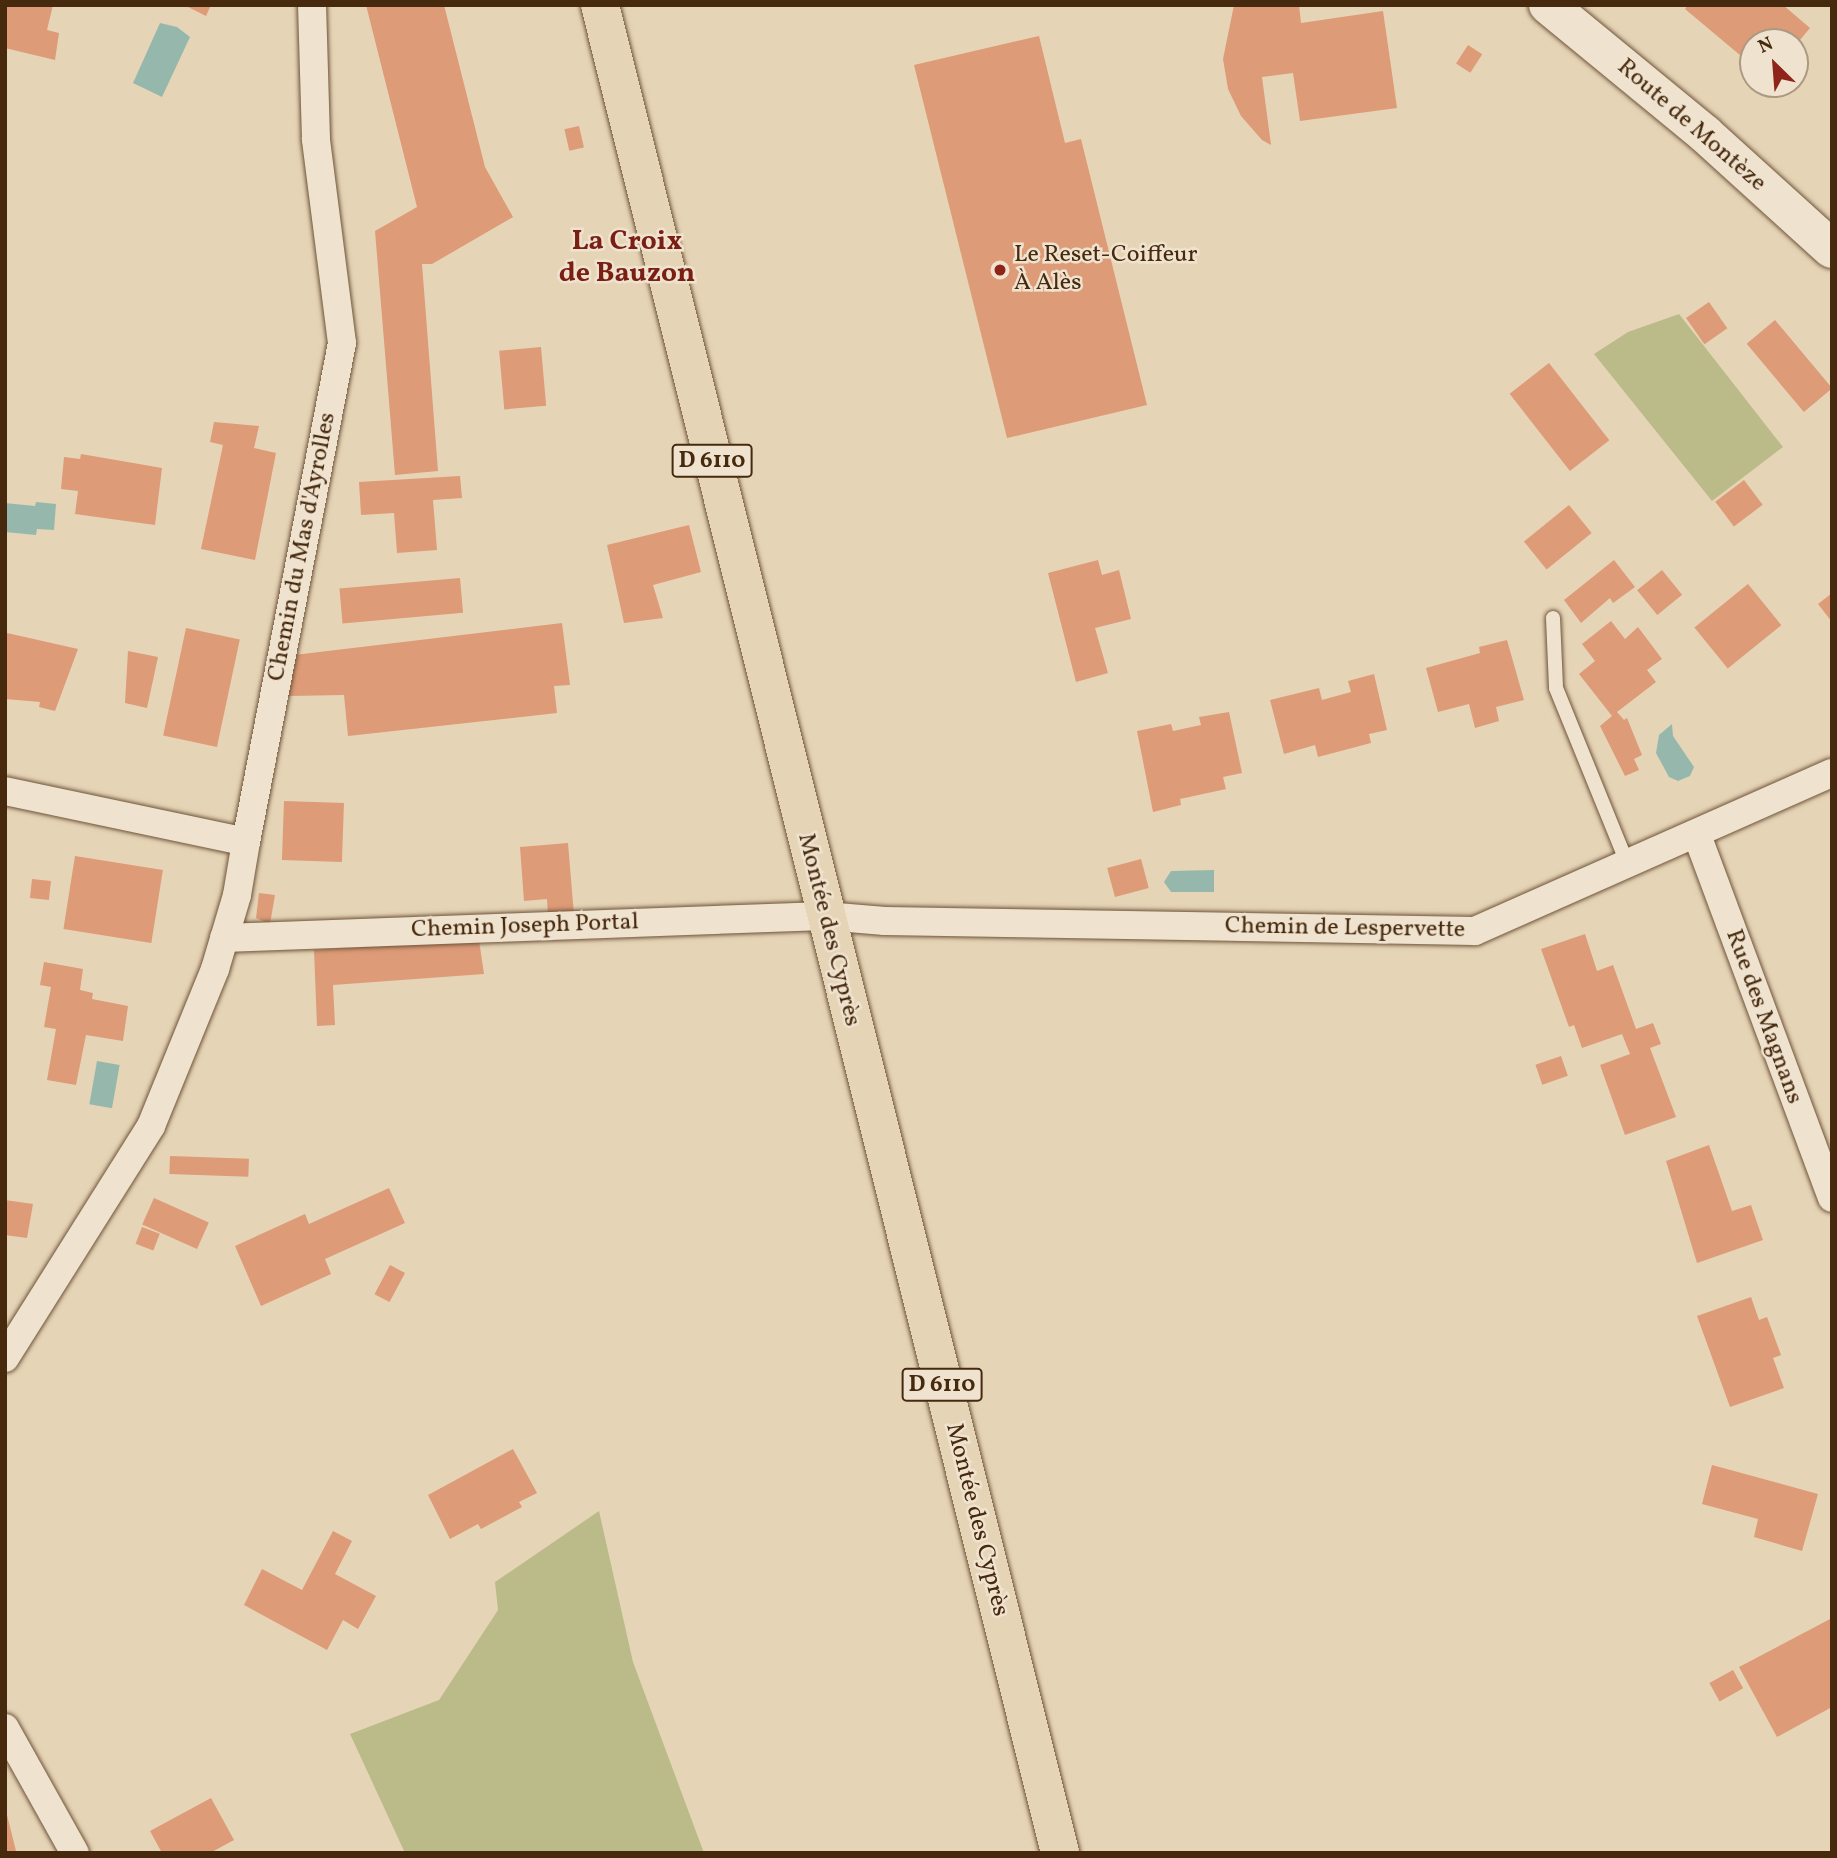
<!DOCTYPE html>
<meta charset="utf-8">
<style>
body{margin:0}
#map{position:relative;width:1837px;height:1858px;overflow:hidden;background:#e6d4b7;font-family:Vollkorn,serif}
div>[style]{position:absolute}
.green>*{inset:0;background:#bbbb8a}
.water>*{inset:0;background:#96b8ac;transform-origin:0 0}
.building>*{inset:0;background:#dd9b78;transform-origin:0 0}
.roads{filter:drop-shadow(0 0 2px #6f5438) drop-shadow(0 0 2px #6f5438)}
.lane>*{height:14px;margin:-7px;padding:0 7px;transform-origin:7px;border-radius:7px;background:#efe3d0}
.street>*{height:28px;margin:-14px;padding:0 14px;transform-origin:14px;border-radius:14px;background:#efe3d0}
.secondary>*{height:38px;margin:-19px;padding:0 19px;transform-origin:19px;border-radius:19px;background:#efe3d0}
.primary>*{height:38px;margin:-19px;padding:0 19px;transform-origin:19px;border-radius:19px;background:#e6d4b7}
.dots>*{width:19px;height:19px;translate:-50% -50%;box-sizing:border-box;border:4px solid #efe3d0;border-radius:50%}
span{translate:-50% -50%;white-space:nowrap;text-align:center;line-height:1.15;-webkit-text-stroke:5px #efe3d0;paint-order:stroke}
.shield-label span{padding:2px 5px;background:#efe3d0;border:2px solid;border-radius:5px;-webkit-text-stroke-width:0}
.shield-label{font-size:23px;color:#47290e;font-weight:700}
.street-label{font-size:24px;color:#47290e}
.poi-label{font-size:24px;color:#47290e}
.left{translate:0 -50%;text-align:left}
.quarter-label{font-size:28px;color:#7a1f14;font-weight:700}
.frame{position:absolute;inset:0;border:7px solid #47290e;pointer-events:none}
.north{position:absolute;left:1739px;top:28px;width:70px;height:70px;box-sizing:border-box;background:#efe3d0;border:2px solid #ac9982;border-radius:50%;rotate:335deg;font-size:19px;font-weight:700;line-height:28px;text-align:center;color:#47290e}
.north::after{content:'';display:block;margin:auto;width:24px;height:32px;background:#8f2418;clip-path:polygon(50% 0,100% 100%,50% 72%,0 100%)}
</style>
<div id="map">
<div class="green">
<i style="clip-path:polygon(1679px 314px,1783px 447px,1712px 501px,1594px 354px,1628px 332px)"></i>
<i style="clip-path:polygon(599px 1511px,633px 1662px,704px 1853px,405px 1853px,350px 1734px,439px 1700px,498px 1610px,495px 1582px)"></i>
</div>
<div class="water">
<i style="clip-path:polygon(160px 23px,177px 27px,190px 37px,162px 97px,133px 83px)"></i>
<i style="clip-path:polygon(36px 502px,56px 504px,54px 530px,37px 529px,36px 535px,5px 532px,5px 503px,35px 506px)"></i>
<i style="clip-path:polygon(1672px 724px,1673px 736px,1694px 767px,1690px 776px,1678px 781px,1669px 777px,1656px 753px,1659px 735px)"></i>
<i style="clip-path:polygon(1214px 870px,1214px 892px,1171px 892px,1164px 882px,1171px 871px)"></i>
<i style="left:97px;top:1061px;width:23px;height:44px;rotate:10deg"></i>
</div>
<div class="building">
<i style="clip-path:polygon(5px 5px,53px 5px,47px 30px,59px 33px,55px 60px,5px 48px)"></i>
<i style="clip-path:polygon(184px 5px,211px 5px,206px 16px)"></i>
<i style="clip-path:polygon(366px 5px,444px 5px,485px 167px,513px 217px,432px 264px,422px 264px,438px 471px,395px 475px,375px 231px,417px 207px)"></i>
<i style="clip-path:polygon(1234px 5px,1299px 5px,1301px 23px,1383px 11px,1397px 108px,1300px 121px,1293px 73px,1262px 77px,1271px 145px,1262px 140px,1241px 116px,1228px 89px,1223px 59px)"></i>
<i style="clip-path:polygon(1688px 5px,1783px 5px,1810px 28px,1795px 46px,1795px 42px,1753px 42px,1753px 66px,1685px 9px)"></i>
<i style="clip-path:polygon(1039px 36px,1065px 143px,1081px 139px,1147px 405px,1007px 438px,914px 65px)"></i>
<i style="left:1468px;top:45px;width:17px;height:22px;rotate:33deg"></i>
<i style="left:579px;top:126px;width:22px;height:15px;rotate:77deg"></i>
<i style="left:1709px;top:302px;width:32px;height:28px;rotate:55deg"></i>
<i style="left:1775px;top:320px;width:89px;height:37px;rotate:50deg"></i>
<i style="left:541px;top:347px;width:59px;height:42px;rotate:85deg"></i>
<i style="left:1549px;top:363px;width:98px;height:50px;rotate:52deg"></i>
<i style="clip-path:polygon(214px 422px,259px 426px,254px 448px,276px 453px,255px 560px,201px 549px,223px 445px,210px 442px)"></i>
<i style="clip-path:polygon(81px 454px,162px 468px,155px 525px,75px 514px,78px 491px,61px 489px,64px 457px,80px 459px)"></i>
<i style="clip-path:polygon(460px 476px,462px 498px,433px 500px,437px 550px,397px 553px,394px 513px,361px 515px,359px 482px)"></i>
<i style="left:1744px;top:480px;width:31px;height:36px;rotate:53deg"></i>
<i style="left:1569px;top:505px;width:36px;height:58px;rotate:51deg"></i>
<i style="clip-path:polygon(689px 525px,701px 572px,653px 585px,663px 618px,624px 623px,607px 545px)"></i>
<i style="clip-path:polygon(1098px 560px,1102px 575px,1119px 570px,1131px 619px,1095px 628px,1108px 673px,1076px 682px,1048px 573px)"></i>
<i style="clip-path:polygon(1614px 560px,1635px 587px,1613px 603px,1610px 598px,1581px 623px,1564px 600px)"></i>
<i style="left:1662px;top:570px;width:32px;height:32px;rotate:51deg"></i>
<i style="left:460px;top:578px;width:35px;height:121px;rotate:85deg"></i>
<i style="left:1748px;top:584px;width:53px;height:69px;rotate:51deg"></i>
<i style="clip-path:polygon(1832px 593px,1832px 622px,1818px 604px)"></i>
<i style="clip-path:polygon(1611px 621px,1625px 639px,1638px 627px,1662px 659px,1647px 670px,1656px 682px,1617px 712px,1624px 720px,1627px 718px,1642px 755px,1634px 759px,1639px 770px,1625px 776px,1600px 726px,1612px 716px,1579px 674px,1595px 661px,1582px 644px)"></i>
<i style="clip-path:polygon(562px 623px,570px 685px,554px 686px,557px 713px,348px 736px,344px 695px,288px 696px,294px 655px)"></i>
<i style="left:186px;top:628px;width:55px;height:110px;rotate:12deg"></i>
<i style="clip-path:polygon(7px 633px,78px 649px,55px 711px,39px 707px,40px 702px,5px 699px)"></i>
<i style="clip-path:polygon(1507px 640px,1524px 700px,1496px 707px,1499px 721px,1475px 728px,1469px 704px,1438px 712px,1426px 668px,1480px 653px,1479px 647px)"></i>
<i style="clip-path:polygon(128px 651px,158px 657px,147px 708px,125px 703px)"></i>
<i style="clip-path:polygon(1374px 674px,1387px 730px,1369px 734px,1371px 743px,1318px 757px,1315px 745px,1284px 754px,1270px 700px,1319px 688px,1322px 700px,1351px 692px,1348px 681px)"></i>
<i style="clip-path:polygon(1229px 712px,1242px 773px,1223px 777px,1226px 789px,1180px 799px,1181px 805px,1153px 812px,1137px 731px,1171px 724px,1173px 731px,1201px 725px,1199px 717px)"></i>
<i style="left:284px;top:801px;width:60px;height:59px;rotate:2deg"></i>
<i style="clip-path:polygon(568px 843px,574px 915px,548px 916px,547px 899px,524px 901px,520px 847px)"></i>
<i style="left:75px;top:856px;width:89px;height:74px;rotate:9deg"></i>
<i style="left:1141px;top:859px;width:30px;height:35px;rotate:75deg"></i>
<i style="left:32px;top:879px;width:19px;height:19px;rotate:6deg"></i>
<i style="clip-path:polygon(259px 893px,275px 895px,270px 924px,256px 918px)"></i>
<i style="clip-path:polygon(1585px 934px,1597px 971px,1613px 965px,1636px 1029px,1653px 1023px,1661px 1044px,1650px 1048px,1676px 1117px,1625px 1135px,1600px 1065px,1630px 1054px,1622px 1034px,1582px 1048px,1574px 1025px,1569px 1027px,1541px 949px)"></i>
<i style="clip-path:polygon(479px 940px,484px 974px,333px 985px,335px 1025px,317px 1026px,314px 950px)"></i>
<i style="clip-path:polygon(44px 962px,83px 969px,80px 990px,93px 993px,92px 999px,128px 1006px,123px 1041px,86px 1035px,76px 1085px,47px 1080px,56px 1029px,44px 1027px,51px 987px,40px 985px)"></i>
<i style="left:1561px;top:1056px;width:21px;height:27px;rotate:71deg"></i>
<i style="clip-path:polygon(1709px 1145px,1732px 1211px,1751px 1205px,1763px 1240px,1697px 1263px,1666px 1161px)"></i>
<i style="left:170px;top:1156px;width:79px;height:18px;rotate:2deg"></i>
<i style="clip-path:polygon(389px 1188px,405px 1223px,325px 1259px,331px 1274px,261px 1306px,235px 1246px,305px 1214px,309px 1224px)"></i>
<i style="left:154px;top:1198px;width:60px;height:29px;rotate:24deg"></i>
<i style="clip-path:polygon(5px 1200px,33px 1204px,27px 1238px,5px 1235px)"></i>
<i style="left:142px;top:1227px;width:19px;height:18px;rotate:21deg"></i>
<i style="left:390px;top:1265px;width:17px;height:33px;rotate:28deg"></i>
<i style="clip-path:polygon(1751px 1297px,1759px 1320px,1767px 1317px,1781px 1355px,1773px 1358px,1784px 1388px,1730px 1407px,1697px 1316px)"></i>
<i style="clip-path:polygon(513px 1449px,537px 1493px,519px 1502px,522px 1507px,481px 1529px,478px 1524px,450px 1539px,428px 1495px)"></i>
<i style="clip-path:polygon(1712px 1465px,1818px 1494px,1802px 1551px,1754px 1537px,1758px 1519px,1702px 1504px)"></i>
<i style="clip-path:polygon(333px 1531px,352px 1541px,335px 1574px,376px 1596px,358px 1629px,343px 1620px,327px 1650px,244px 1605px,262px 1569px,302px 1590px)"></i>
<i style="clip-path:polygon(1832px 1618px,1832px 1707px,1777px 1737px,1739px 1667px)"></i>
<i style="left:1733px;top:1670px;width:21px;height:27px;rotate:61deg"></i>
<i style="clip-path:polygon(211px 1798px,234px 1840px,210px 1853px,162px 1853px,150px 1831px)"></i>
<i style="clip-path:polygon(6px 1811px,16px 1851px,16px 1853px,5px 1853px)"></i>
</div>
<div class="roads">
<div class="lane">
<i style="left:1553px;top:618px;width:70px;rotate:87.5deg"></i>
<i style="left:1556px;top:688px;width:191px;rotate:67.9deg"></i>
</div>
<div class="street">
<i style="left:5px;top:791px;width:246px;rotate:11.9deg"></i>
<i style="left:246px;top:842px;width:508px;rotate:-79.11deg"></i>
<i style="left:342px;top:343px;width:206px;rotate:-97.3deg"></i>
<i style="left:316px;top:139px;width:134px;rotate:-91.7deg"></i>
<i style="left:1697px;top:835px;width:387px;rotate:69.6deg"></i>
<i style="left:224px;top:938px;width:601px;rotate:-2.1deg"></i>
<i style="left:825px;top:916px;width:60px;rotate:4.8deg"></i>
<i style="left:885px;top:921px;width:590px;rotate:0.97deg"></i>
<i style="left:1475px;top:931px;width:390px;rotate:-23.9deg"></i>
<i style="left:5px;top:1358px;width:274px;rotate:-57.8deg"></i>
<i style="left:151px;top:1126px;width:170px;rotate:-67.8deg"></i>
<i style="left:215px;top:969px;width:77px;rotate:-73.4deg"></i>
<i style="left:237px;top:895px;width:54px;rotate:-80.4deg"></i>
<i style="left:5px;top:1728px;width:143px;rotate:60.8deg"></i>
</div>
<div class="secondary">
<i style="left:1548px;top:5px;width:203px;rotate:39.4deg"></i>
<i style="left:1705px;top:134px;width:171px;rotate:42.2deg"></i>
</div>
<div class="primary">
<i style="left:600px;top:5px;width:1904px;rotate:76.02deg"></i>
</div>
</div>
<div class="dots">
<i style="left:1000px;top:270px;background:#8f2418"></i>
</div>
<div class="shield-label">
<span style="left:712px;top:461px">D 6110</span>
<span style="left:942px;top:1385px">D 6110</span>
</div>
<div class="street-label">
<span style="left:1691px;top:126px;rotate:41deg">Route de Montèze</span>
<span style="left:303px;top:547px;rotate:-79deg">Chemin du Mas d'Ayrolles</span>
<span style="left:525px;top:927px;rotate:-2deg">Chemin Joseph Portal</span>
<span style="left:1345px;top:929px;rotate:1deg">Chemin de Lespervette</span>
<span style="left:828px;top:930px;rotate:76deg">Montée des Cyprès</span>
<span style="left:1763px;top:1017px;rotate:70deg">Rue des Magnans</span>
<span style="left:976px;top:1520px;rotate:76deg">Montée des Cyprès</span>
</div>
<div class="poi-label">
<span class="left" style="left:1014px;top:270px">Le Reset-Coiffeur<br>À Alès</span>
</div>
<div class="quarter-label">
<span style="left:627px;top:258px">La Croix<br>de Bauzon</span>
</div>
<div class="frame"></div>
<div class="north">N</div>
</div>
